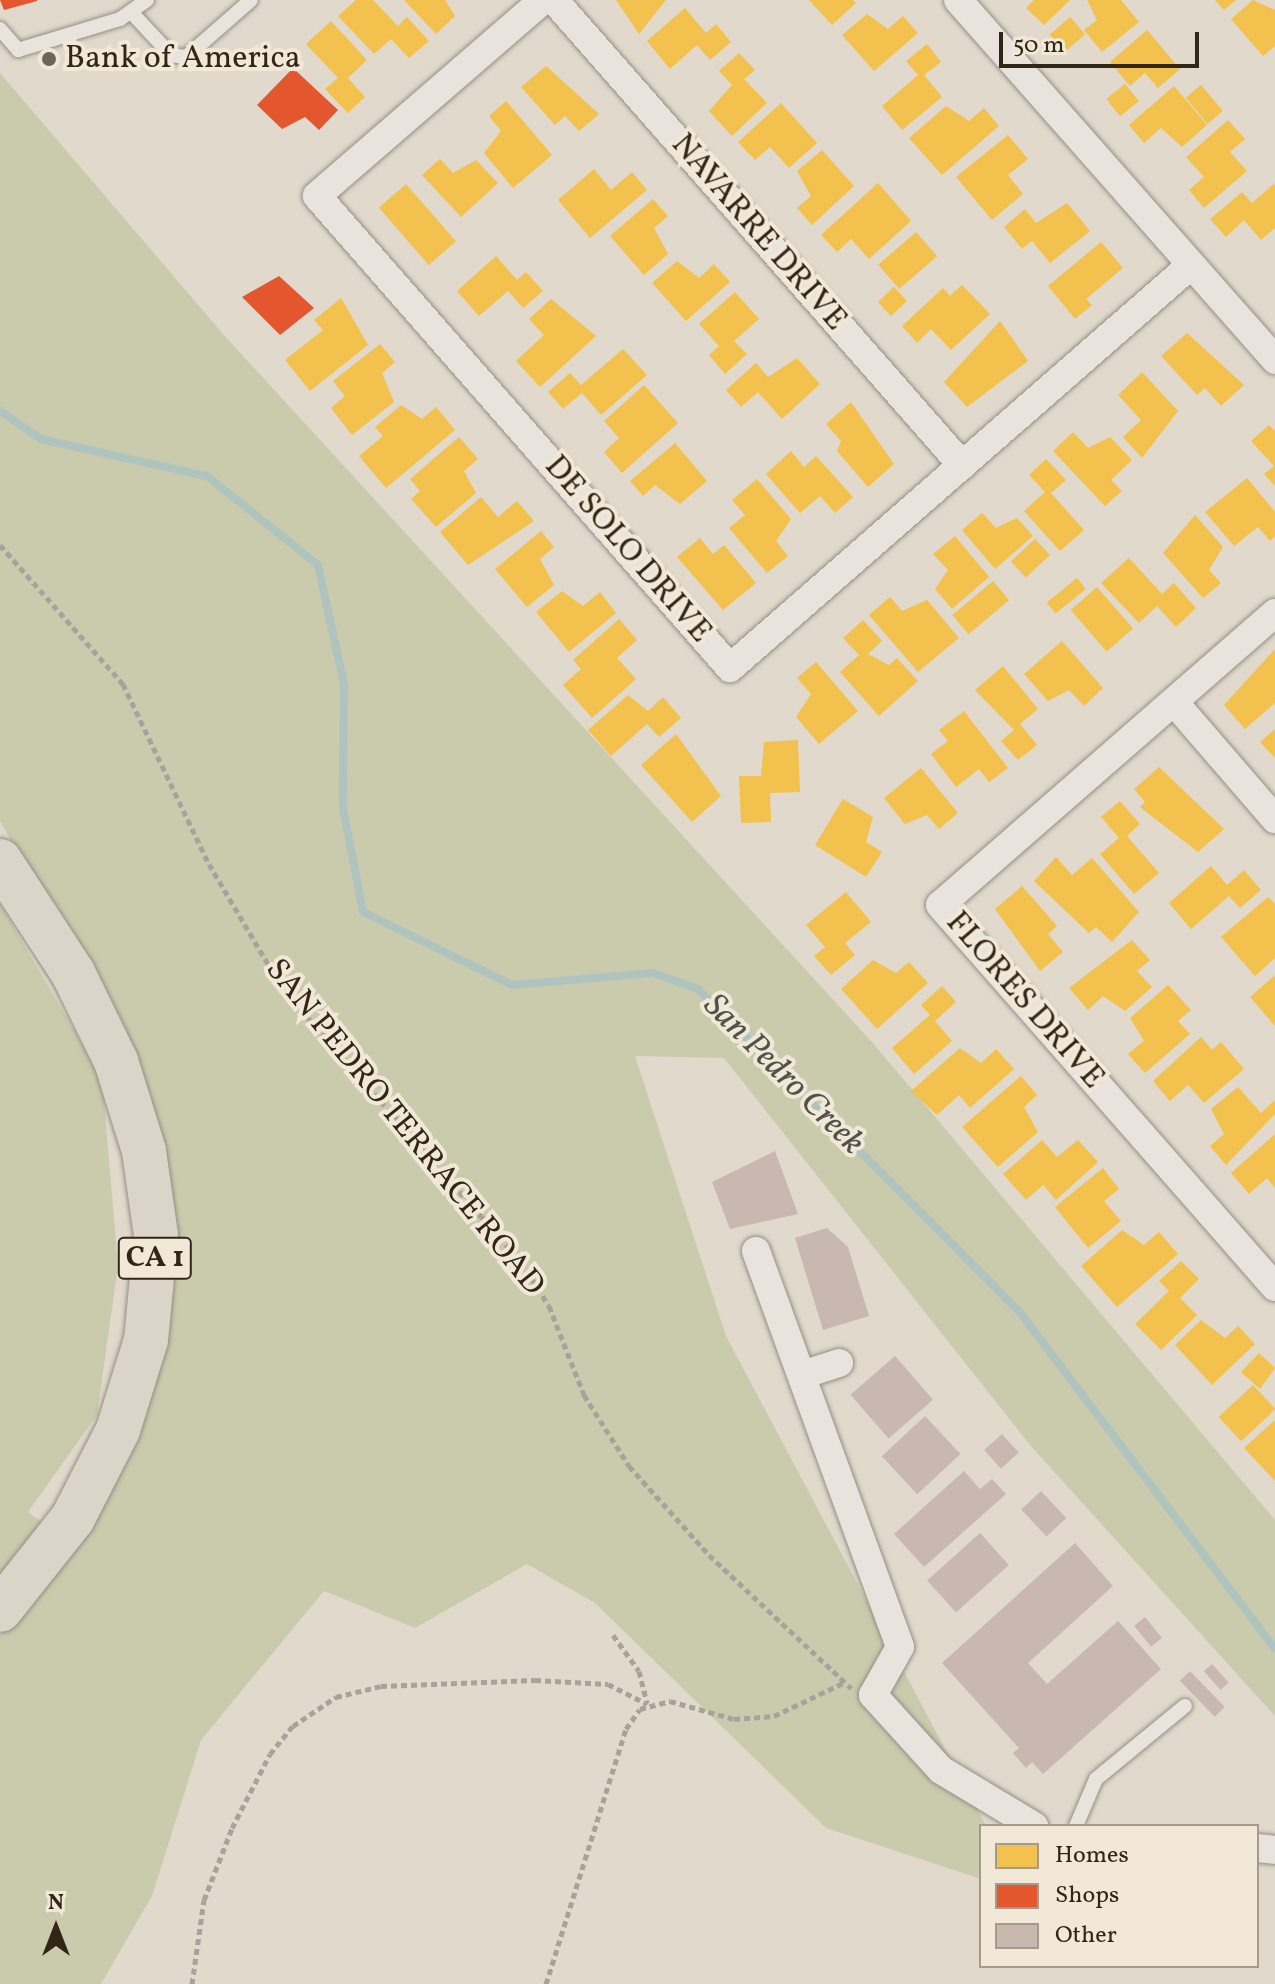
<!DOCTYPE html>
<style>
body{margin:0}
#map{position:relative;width:1275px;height:1984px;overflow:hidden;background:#e1d9cc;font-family:Vollkorn,serif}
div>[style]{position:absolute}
.green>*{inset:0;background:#cacbac}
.homes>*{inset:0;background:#f2c14e;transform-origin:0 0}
.shops>*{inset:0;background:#e4572e}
.stream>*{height:8px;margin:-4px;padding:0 4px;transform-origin:4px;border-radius:4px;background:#afc3bf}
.building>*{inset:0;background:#c9b8b0;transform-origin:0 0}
.path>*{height:5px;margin-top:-2.5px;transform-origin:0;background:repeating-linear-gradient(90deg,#a7a39c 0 6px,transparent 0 10px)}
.roads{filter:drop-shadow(0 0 2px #958f86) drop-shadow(0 0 2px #958f86)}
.service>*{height:14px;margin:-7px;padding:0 7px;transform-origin:7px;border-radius:7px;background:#e8e4dd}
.minor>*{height:28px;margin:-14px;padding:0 14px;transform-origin:14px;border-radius:14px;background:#e8e4dd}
.trunk>*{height:44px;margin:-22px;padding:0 22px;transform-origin:22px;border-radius:22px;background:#dbd4c9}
.dots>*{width:22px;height:22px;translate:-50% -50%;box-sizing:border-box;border:4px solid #f1e8d8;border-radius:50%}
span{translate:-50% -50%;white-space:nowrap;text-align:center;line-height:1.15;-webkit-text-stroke:8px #f1e8d8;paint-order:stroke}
.shield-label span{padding:2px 6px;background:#f1e8d8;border:2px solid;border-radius:6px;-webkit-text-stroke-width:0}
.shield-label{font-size:30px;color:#322619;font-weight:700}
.poi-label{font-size:32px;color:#322619}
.left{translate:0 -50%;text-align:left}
.street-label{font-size:32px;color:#322619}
.water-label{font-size:34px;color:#515249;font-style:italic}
.legend{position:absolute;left:979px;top:1824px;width:280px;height:144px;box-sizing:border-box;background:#f1e8d8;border:2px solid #a59a8c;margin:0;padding:10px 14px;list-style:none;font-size:24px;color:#322619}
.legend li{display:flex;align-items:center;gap:16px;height:40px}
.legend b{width:40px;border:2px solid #a59a8c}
.north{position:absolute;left:16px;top:1888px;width:80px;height:80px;-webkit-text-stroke:6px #f1e8d8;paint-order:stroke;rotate:0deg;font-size:22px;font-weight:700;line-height:32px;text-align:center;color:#322619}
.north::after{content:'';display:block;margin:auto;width:28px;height:36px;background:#322619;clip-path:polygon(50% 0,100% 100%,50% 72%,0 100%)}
.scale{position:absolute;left:999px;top:32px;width:200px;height:36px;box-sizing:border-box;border:4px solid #322619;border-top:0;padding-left:10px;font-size:24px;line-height:28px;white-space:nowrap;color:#322619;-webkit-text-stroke:6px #f1e8d8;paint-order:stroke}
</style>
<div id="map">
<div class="green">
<i style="clip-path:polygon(0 73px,223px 334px,872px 1042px,1275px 1520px,1275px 1716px,1030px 1445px,724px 1058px,635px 1056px,726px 1336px,986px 1826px,981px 1879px,826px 1828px,595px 1603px,527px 1564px,415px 1628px,324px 1591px,201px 1740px,152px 1896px,101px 1984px,0 1984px,0 1635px,93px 1524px,174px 1287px,151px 1095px,0 821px)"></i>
<i style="clip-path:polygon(0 904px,102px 1078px,118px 1266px,97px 1415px,28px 1512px,64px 1539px,0 1616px)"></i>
</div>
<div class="homes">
<i style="clip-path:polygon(356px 0,373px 0,398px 26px,407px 17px,429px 41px,409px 58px,391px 39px,374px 54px,338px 16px)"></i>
<i style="clip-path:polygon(404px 0,445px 0,455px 16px,436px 34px)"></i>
<i style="clip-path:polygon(616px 0,666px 0,639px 34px)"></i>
<i style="clip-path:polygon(809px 0,853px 0,856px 3px,832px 25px)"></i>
<i style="clip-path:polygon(1034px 0,1070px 0,1044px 25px,1026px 8px)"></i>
<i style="clip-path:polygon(1087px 0,1121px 0,1139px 22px,1102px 52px,1084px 30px,1097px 20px)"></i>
<i style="clip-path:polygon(1215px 0,1236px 0,1224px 10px)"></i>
<i style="clip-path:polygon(1253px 0,1275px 10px,1275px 46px,1263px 56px,1231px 19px)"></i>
<i style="clip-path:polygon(685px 8px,706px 33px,716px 24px,731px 42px,710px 60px,697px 45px,670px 69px,647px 41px)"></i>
<i style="clip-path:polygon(867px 14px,888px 29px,903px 16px,918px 33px,874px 71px,842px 35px)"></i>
<i style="left:1070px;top:17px;width:23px;height:27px;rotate:49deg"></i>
<i style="clip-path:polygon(331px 21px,367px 60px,348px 78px,365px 97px,348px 113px,325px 89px,338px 78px,306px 44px)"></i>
<i style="clip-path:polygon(1147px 30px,1180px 69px,1158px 88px,1145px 73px,1130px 86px,1110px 62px)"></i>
<i style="clip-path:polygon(927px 44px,941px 62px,924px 75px,942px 97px,902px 130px,882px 106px,918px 75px,906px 61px)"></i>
<i style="clip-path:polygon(739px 53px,755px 70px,744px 79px,767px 103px,732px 136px,709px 111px,732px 85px,719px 71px)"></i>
<i style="clip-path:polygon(546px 66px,599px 114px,579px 131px,565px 116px,555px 125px,521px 87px)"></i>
<i style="left:1125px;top:84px;width:22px;height:24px;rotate:51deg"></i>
<i style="left:1201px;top:85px;width:34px;height:20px;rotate:50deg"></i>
<i style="clip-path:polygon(1174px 86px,1207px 125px,1182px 147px,1161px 128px,1144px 143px,1129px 125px)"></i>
<i style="clip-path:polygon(506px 101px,552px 155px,513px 188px,484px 153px,501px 131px,489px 116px)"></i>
<i style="clip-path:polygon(781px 103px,817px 143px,789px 168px,770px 147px,755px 160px,738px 142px)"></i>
<i style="clip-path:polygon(946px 106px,969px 121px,984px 108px,999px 126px,942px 175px,909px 138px)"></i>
<i style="clip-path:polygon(1228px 120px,1245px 139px,1230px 152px,1247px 171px,1204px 208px,1189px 190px,1204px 177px,1186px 157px)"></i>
<i style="clip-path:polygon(1008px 135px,1028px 159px,1008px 175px,1023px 194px,992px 220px,956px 177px)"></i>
<i style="clip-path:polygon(822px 150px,854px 186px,812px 225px,797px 208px,811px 196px,797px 171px)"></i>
<i style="clip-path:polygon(440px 159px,453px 173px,476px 160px,498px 183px,461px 217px,422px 175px)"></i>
<i style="clip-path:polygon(594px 169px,611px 190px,632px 172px,647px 190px,590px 238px,558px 200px)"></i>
<i style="clip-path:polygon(878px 183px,911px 221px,869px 259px,851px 239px,837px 252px,821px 235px)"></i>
<i style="clip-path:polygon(1275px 183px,1275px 228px,1261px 240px,1244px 220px,1226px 237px,1210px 219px,1242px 192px,1252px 203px)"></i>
<i style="left:406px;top:184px;width:76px;height:36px;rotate:49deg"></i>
<i style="clip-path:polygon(653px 199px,668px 216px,654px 228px,668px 254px,644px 275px,610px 236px)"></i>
<i style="clip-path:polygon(1067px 203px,1090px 231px,1050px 263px,1032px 241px,1022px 249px,1004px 227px,1025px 209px,1036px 223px)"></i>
<i style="left:916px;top:232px;width:32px;height:50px;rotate:49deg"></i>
<i style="clip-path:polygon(1101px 242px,1123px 268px,1086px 299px,1092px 305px,1075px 319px,1048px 286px)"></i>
<i style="clip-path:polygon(496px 256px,517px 280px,526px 272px,543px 291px,523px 308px,508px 291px,479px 316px,457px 291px)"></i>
<i style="clip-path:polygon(677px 261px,699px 278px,714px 264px,730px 282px,686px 321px,652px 283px)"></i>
<i style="clip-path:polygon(962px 285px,990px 314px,951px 350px,931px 329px,917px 343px,902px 326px,943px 288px,950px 296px)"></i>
<i style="left:894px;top:287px;width:19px;height:22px;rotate:47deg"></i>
<i style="clip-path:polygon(735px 292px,759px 319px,734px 341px,747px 354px,725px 374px,709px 355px,719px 346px,699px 324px)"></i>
<i style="clip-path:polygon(341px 298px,368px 345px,310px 391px,285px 360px,323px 330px,314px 320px)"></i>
<i style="clip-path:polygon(551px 299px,596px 336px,540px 387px,516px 361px,544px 335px,529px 319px)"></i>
<i style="clip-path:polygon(1000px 321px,1028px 361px,967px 407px,944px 382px)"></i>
<i style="clip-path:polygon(1187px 333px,1244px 385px,1221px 406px,1205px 388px,1197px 395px,1161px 356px)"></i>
<i style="clip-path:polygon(380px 344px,395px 362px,382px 373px,394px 402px,352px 435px,331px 408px,345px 396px,333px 381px)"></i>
<i style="clip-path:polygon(623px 349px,647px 375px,601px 415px,582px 393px,563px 409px,548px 392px,570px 373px,581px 385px)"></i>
<i style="clip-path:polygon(797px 358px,820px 384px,782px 419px,758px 392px,741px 407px,726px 390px,756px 363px,768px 377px)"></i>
<i style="clip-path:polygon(1142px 372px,1178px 411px,1142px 458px,1123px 437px,1141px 420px,1118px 395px)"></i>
<i style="clip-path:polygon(644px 385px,678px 423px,622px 473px,604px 452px,619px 438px,604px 421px)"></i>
<i style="clip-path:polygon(851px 402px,894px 464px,868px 487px,837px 451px,841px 441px,826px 424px)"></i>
<i style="clip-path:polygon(401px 405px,422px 419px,436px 407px,455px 430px,386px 488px,359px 456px,383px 436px,375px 427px)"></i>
<i style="clip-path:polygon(1269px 425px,1275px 431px,1275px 486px,1264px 474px,1274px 466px,1251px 441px)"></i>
<i style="clip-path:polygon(1073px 432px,1088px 448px,1110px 437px,1132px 460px,1111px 480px,1122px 491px,1105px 506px,1053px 451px)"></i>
<i style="clip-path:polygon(459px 437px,478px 459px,464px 471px,476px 493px,436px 527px,411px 499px,420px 491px,410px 479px)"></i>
<i style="clip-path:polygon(675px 443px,707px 481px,680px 504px,655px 485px,643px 496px,630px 481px)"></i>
<i style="clip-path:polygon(791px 451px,804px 467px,816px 456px,853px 497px,835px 513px,820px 496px,800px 513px,766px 474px)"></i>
<i style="clip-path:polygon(1046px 459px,1066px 480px,1051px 493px,1084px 530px,1060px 551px,1024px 511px,1045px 492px,1029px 475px)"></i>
<i style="clip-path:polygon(1247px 478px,1275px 512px,1275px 536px,1270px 541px,1258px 527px,1234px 546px,1205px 512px)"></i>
<i style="clip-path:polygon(757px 479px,791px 519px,776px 541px,788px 556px,767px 573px,729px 528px,745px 515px,732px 500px)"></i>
<i style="clip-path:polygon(481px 497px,498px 517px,517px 501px,534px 521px,468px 565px,440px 532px)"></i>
<i style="clip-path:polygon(982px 513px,996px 528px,1017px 518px,1033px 536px,995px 569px,962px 530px)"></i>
<i style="clip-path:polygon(1195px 515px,1223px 547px,1209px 570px,1221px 583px,1203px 598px,1163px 553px)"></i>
<i style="clip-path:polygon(541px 531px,554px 547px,540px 559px,554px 585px,527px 607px,495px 569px)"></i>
<i style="clip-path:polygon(955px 536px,989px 577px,952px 609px,935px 589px,948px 570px,933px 554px)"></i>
<i style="clip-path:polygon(700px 538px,713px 554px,724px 545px,756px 583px,723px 610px,677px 557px)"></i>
<i style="left:1035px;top:539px;width:22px;height:33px;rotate:47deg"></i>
<i style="clip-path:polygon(1129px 558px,1162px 594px,1174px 583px,1196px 608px,1176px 627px,1157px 606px,1139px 623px,1101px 583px)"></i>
<i style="left:1077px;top:578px;width:14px;height:39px;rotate:51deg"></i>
<i style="left:993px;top:581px;width:25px;height:53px;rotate:50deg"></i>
<i style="left:1097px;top:587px;width:55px;height:35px;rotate:49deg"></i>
<i style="clip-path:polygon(562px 591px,583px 606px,600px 592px,616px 613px,569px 652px,536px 612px)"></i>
<i style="clip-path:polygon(890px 597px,902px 611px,927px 600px,959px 638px,918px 672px,869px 615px)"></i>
<i style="clip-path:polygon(619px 619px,637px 640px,617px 658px,636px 679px,592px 718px,563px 685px,581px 669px,573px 660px)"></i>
<i style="clip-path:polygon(863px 620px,882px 641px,868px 654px,889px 665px,897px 658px,918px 681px,879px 716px,840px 672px,859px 655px,843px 638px)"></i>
<i style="clip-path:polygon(1062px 641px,1103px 688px,1084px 706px,1069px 690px,1048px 701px,1024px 674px)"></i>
<i style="clip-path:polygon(1275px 649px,1275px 703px,1245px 729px,1224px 705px)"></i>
<i style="clip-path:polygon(816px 662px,858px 711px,819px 744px,796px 717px,811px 694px,797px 678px)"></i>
<i style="clip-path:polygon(1003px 666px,1038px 709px,1020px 724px,1037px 745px,1018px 760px,1001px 741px,1014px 730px,975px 690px)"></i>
<i style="clip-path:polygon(628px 695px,648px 711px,663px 697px,681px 718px,659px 737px,647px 724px,611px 756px,588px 730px)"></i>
<i style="clip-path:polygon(964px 711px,1008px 768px,989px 782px,979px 769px,956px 787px,931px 754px,948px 741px,939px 730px)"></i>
<i style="clip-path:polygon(1275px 729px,1275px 758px,1260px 742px)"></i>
<i style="clip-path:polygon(676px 734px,721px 796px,692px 822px,641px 765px)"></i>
<i style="clip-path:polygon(798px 740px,800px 792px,770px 793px,771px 822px,741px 823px,739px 776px,761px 776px,764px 742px)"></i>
<i style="clip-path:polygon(1159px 767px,1224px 829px,1198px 852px,1140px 807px,1145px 802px,1134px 789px)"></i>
<i style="clip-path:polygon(921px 768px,958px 813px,939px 829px,927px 815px,905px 824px,884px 798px)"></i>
<i style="clip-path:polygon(843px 799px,873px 817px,866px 842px,882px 852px,866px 877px,815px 845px)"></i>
<i style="clip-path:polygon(1120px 801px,1140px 824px,1127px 836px,1159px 873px,1134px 894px,1100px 854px,1119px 838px,1101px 817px)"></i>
<i style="clip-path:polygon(1056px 857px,1072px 875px,1092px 858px,1139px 912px,1112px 942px,1096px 927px,1089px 933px,1034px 881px)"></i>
<i style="clip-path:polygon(1211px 866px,1227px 885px,1244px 870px,1261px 890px,1240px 908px,1229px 896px,1191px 929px,1169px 903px)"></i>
<i style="clip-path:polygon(1022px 886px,1057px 926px,1048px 934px,1063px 952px,1040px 971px,995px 909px)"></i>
<i style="clip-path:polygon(846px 892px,871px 922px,845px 943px,855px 955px,831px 975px,814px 956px,825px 947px,806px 925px)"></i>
<i style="clip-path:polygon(1268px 897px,1275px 904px,1275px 958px,1255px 976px,1221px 937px)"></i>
<i style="clip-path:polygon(1132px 940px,1150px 960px,1137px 971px,1152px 987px,1125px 1011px,1103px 996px,1088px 1010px,1069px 988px)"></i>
<i style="clip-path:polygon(873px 960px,896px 973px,909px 962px,928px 983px,877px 1029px,841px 989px)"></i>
<i style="clip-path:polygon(1275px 975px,1275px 1026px,1250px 997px)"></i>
<i style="clip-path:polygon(1168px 985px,1191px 1010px,1178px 1021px,1190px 1034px,1145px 1073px,1128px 1054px,1144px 1041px,1130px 1018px)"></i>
<i style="clip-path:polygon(942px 986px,956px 1002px,935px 1021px,952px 1041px,914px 1074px,892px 1048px,930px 1015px,921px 1005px)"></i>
<i style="clip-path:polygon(1201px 1037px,1212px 1050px,1221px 1042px,1244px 1069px,1204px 1103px,1188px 1085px,1170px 1101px,1153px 1081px)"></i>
<i style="clip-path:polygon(960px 1048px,981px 1063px,996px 1049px,1014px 1069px,970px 1108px,959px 1095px,937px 1115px,911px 1091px)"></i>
<i style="clip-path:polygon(1021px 1076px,1037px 1095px,1024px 1107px,1038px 1132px,998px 1167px,962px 1127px)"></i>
<i style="clip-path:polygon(1238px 1087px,1261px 1113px,1275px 1100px,1275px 1114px,1226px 1165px,1210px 1146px,1224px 1134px,1211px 1109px)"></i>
<i style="clip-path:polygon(1275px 1134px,1275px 1188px,1267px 1178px,1249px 1194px,1231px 1173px)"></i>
<i style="clip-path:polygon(1042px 1140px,1057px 1157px,1078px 1140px,1098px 1162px,1056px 1200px,1043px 1185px,1026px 1200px,1003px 1174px)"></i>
<i style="clip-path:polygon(1103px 1168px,1119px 1189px,1104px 1201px,1121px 1221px,1088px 1248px,1055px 1207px)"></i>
<i style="clip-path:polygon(1122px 1230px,1144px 1245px,1159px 1232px,1178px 1254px,1117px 1307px,1081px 1266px)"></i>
<i style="clip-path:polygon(1181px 1261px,1199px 1279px,1180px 1298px,1197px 1315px,1161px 1350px,1135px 1324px,1169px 1291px,1159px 1281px)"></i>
<i style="clip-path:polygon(1201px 1320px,1225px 1338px,1238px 1326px,1255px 1344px,1212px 1385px,1175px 1345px)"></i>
<i style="clip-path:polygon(1259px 1353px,1275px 1368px,1260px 1389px,1241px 1372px)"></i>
<i style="left:1253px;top:1385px;width:33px;height:47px;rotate:47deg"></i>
<i style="clip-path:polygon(1275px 1420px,1275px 1481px,1244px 1448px)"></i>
</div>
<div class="shops">
<i style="clip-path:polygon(0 0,37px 0,37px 1px,4px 10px)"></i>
<i style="clip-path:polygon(293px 68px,338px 110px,319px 130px,305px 117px,282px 129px,257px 105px)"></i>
<i style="clip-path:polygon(279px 276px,314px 308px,280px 335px,242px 297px)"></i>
</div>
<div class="stream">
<i style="left:0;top:411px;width:50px;rotate:34.3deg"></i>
<i style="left:41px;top:439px;width:170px;rotate:12.6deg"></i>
<i style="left:207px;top:476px;width:142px;rotate:38.7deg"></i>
<i style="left:318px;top:565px;width:122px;rotate:77.7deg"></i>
<i style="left:344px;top:684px;width:124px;rotate:90.5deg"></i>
<i style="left:343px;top:808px;width:106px;rotate:79.1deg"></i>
<i style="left:363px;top:912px;width:166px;rotate:26.1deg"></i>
<i style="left:512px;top:985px;width:142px;rotate:-4.9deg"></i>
<i style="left:653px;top:973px;width:48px;rotate:19.6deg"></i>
<i style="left:698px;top:989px;width:453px;rotate:45.1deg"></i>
<i style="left:1018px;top:1310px;width:425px;rotate:52.8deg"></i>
</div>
<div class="building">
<i style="clip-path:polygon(775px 1151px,798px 1214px,730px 1229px,712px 1182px)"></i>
<i style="clip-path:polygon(827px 1228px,848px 1247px,869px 1316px,823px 1330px,795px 1238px)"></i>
<i style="left:895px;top:1356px;width:58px;height:59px;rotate:49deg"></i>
<i style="left:925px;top:1416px;width:52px;height:59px;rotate:47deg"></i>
<i style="left:1002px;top:1434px;width:25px;height:24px;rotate:48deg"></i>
<i style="clip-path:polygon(964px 1471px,980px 1489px,992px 1479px,1006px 1494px,924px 1567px,894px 1534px)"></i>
<i style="left:1041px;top:1491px;width:37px;height:27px;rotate:47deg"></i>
<i style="left:980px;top:1533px;width:43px;height:71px;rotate:48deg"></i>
<i style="clip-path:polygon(1075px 1543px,1113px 1586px,1028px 1663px,1047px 1684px,1118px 1621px,1161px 1669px,1043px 1774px,1032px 1762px,1026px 1768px,1013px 1753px,1019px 1748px,942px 1663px)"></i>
<i style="left:1145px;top:1617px;width:27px;height:14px;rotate:51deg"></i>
<i style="left:1212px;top:1664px;width:25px;height:11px;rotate:48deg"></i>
<i style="left:1190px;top:1671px;width:50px;height:14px;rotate:46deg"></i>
</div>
<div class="path">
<i style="left:0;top:545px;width:186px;rotate:48.5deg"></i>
<i style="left:123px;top:684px;width:199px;rotate:64.5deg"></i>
<i style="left:209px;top:864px;width:144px;rotate:59.5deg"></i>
<i style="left:282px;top:988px;width:364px;rotate:48.9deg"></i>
<i style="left:521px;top:1262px;width:52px;rotate:57.5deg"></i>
<i style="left:549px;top:1306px;width:96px;rotate:68.5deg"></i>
<i style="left:584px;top:1395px;width:84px;rotate:57.6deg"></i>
<i style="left:629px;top:1466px;width:120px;rotate:48deg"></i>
<i style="left:709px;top:1555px;width:195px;rotate:43.1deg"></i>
<i style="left:613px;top:1635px;width:44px;rotate:54.2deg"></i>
<i style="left:639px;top:1671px;width:33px;rotate:76deg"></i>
<i style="left:192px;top:1984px;width:85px;rotate:-81.9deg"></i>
<i style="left:204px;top:1900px;width:77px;rotate:-68.7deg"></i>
<i style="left:232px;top:1828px;width:83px;rotate:-62.8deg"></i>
<i style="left:270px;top:1754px;width:36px;rotate:-51deg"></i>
<i style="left:293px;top:1726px;width:52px;rotate:-34deg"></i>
<i style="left:336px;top:1697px;width:46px;rotate:-13.7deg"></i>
<i style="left:381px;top:1686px;width:154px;rotate:-2.2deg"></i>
<i style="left:535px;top:1680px;width:73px;rotate:3.1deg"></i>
<i style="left:608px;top:1684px;width:44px;rotate:27.1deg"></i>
<i style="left:546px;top:1984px;width:267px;rotate:-72.6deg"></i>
<i style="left:626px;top:1729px;width:24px;rotate:-55deg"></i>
<i style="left:640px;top:1709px;width:31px;rotate:-15deg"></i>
<i style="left:670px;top:1701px;width:66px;rotate:15.7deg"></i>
<i style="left:734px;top:1719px;width:40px;rotate:-4.3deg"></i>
<i style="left:774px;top:1716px;width:76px;rotate:-25.6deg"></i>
</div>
<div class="roads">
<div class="service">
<i style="left:132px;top:13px;width:57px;rotate:47.1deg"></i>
<i style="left:171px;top:55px;width:15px;rotate:8deg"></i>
<i style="left:186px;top:57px;width:86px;rotate:-41.2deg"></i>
<i style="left:0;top:29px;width:28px;rotate:49deg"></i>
<i style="left:18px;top:50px;width:107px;rotate:-16.9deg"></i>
<i style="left:120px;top:19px;width:33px;rotate:-35deg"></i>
<i style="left:1076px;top:1826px;width:51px;rotate:-66.9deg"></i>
<i style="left:1096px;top:1779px;width:115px;rotate:-39.4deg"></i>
</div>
<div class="minor">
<i style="left:543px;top:0;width:299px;rotate:139.1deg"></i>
<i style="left:317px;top:196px;width:627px;rotate:48.81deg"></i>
<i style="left:730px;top:668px;width:612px;rotate:-41.16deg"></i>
<i style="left:554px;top:0;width:619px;rotate:48.74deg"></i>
<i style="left:958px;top:0;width:480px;rotate:48.6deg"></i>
<i style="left:1275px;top:613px;width:444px;rotate:138.9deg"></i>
<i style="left:940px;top:905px;width:508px;rotate:48.75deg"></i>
<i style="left:1174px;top:702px;width:155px;rotate:49.2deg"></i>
<i style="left:756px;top:1251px;width:421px;rotate:70deg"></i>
<i style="left:900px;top:1647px;width:55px;rotate:119.4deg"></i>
<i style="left:873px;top:1695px;width:101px;rotate:47.8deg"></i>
<i style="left:941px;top:1770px;width:109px;rotate:31.1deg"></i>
<i style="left:802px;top:1375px;width:39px;rotate:-18deg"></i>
<i style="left:1257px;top:1848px;width:18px;rotate:6deg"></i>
</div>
<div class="trunk">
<i style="left:0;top:861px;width:134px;rotate:56.9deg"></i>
<i style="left:73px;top:973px;width:98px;rotate:64deg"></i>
<i style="left:116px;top:1061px;width:94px;rotate:72.7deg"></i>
<i style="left:144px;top:1151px;width:85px;rotate:81.9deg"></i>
<i style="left:156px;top:1235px;width:105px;rotate:95.4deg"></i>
<i style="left:146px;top:1340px;width:94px;rotate:107.3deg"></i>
<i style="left:118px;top:1430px;width:99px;rotate:117.1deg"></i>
<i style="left:73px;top:1518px;width:117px;rotate:128.4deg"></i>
</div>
</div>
<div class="dots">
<i style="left:49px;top:59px;background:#6f6558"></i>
</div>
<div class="shield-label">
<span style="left:155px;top:1258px">CA 1</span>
</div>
<div class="poi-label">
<span class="left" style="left:65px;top:59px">Bank of America</span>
</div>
<div class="street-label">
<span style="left:758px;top:233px;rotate:49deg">NAVARRE DRIVE</span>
<span style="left:627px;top:550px;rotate:49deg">DE SOLO DRIVE</span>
<span style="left:1024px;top:1001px;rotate:49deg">FLORES DRIVE</span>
<span style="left:404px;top:1128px;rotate:51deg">SAN PEDRO TERRACE ROAD</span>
</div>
<div class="water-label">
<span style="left:783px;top:1075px;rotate:45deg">San Pedro Creek</span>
</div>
<ul class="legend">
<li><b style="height:22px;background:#f2c14e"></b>Homes</li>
<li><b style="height:22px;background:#e4572e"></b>Shops</li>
<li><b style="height:22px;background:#c9b8b0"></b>Other</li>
</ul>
<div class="north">N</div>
<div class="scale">50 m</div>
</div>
